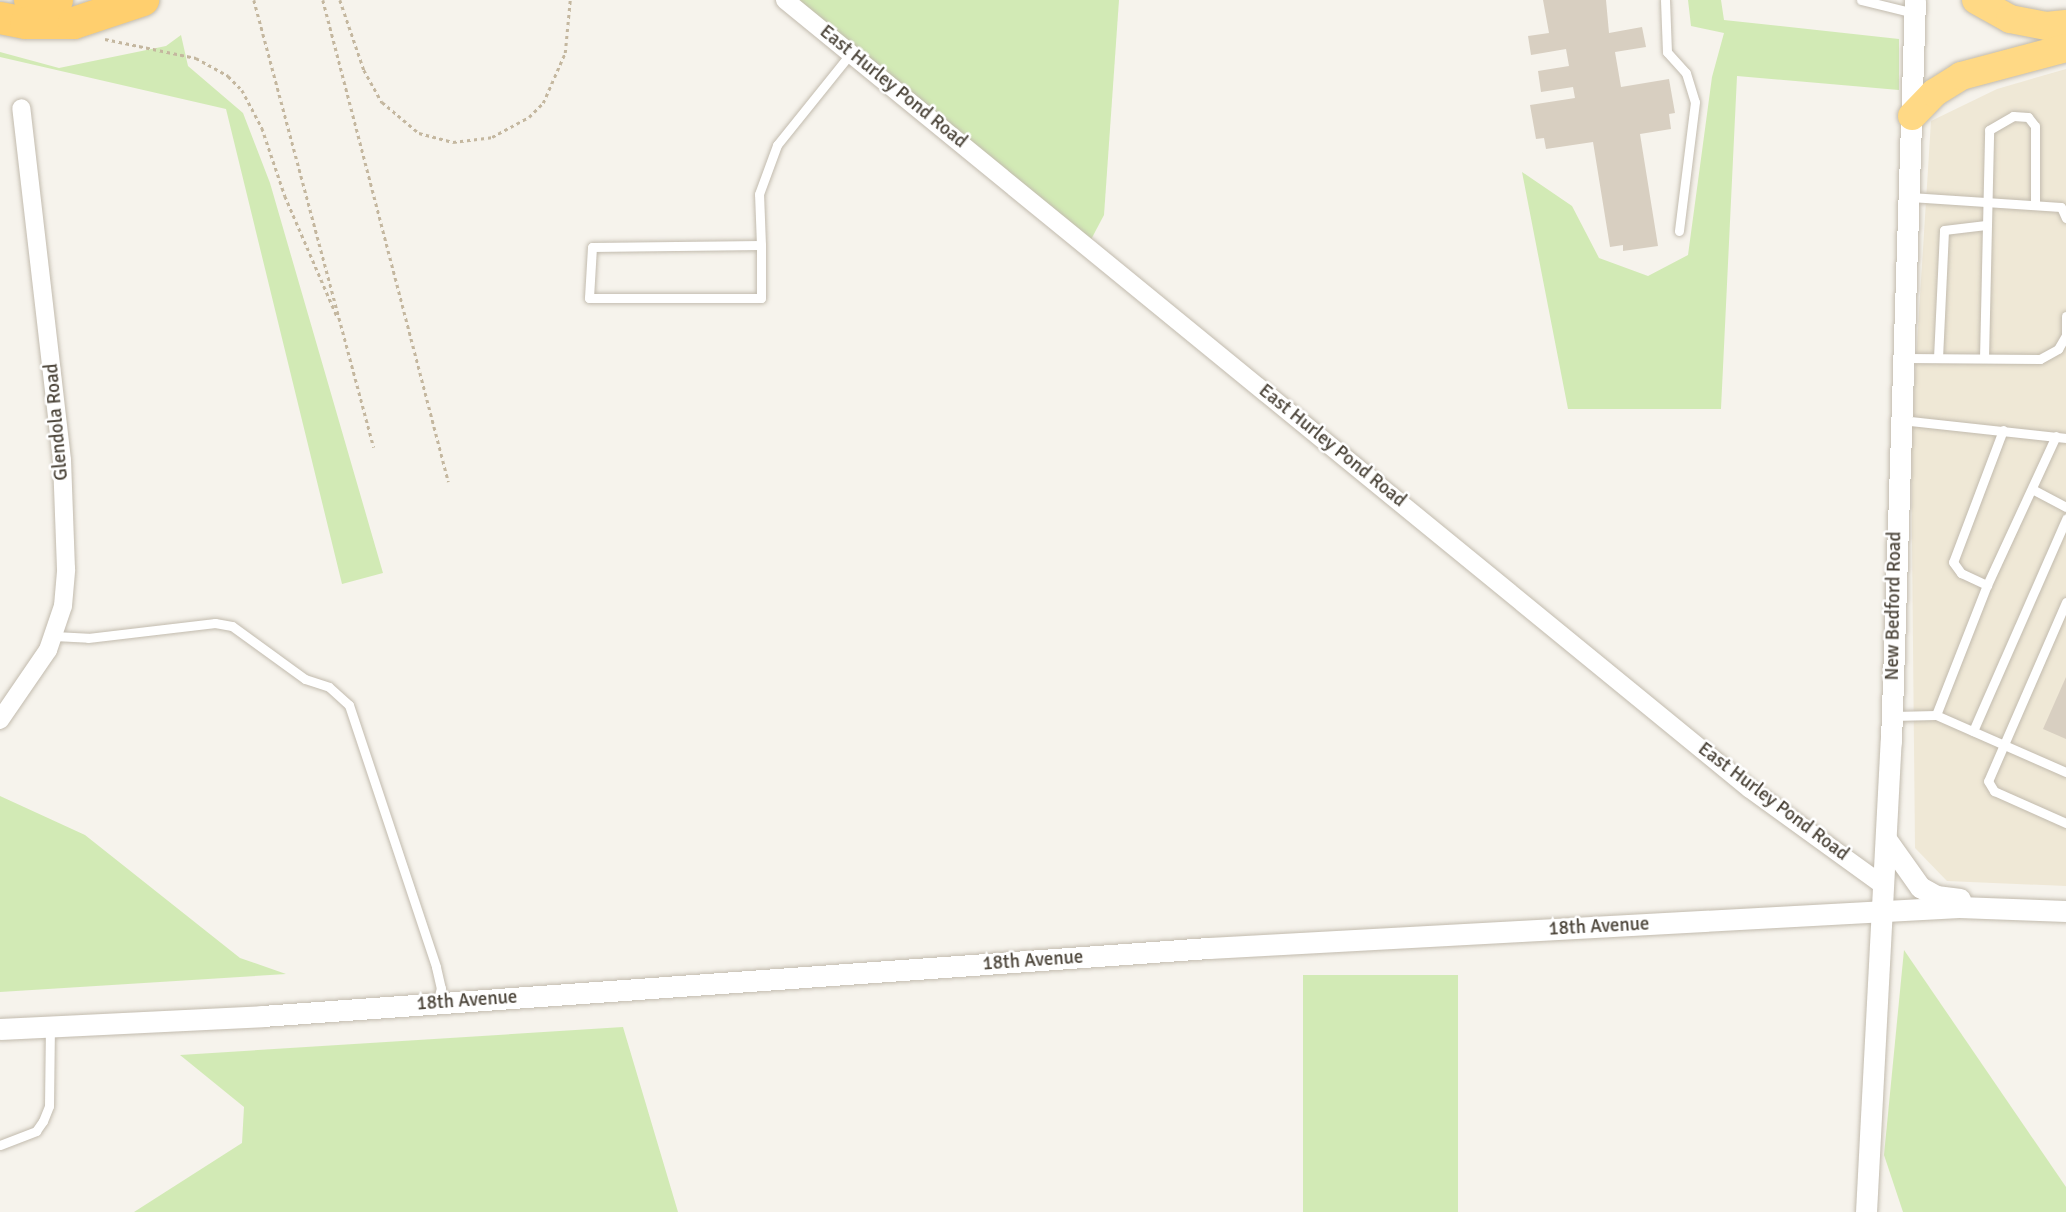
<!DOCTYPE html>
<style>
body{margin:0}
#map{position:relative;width:2066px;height:1212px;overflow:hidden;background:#f6f3ec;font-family:Signika,sans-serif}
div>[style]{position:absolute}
.education>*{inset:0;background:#efe8d6}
.green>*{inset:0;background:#d2eab5;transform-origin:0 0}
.building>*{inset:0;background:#d8cfc1}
.path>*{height:2.5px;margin-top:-1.25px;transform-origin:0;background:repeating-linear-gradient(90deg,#c4b79f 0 3.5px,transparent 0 7px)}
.roads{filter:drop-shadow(0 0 2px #c2bbae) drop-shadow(0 0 2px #c2bbae)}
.service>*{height:9px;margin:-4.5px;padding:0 4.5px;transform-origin:4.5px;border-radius:4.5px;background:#fff}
.minor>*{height:18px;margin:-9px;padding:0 9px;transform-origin:9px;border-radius:9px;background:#fff}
.tertiary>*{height:21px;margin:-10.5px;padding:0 10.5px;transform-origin:10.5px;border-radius:10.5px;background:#fff}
.trunk>*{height:28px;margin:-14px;padding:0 14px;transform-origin:14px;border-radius:14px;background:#ffd985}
.motorway>*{height:32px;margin:-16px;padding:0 16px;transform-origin:16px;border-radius:16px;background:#ffcf6e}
span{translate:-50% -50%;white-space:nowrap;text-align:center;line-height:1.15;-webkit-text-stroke:5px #fff;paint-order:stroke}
.street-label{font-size:19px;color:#4b4439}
</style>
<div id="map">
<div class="education">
<i style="clip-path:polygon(2066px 69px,2066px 886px,1947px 881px,1915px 848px,1911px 440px,1931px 121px,1997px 89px)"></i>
</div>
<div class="green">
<i style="clip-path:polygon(780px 0,1119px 0,1104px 215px,1086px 249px)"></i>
<i style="clip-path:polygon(1688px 0,1721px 0,1724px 20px,1899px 39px,1899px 90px,1737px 76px,1721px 409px,1568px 409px,1522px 172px,1572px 206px,1599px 258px,1648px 276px,1688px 255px,1712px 77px,1724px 33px,1691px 26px)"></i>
<i style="clip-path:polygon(181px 35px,188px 66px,243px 113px,270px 183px,383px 573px,342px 584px,226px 109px,0 57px,0 52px,59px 68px,166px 46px)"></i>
<i style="clip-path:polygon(0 796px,85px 835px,240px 958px,286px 974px,0 992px)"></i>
<i style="clip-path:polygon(1904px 950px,2066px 1187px,2066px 1212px,1903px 1212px,1884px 1155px)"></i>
<i style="left:1458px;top:975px;width:237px;height:155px;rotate:90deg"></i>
<i style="clip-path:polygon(623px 1027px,678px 1212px,134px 1212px,242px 1143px,244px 1107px,180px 1055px)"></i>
</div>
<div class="building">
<i style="clip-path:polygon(1543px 0,1606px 0,1609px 33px,1642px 27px,1646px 47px,1615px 52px,1621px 87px,1669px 79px,1675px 113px,1669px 114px,1671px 129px,1640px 134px,1658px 246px,1623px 251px,1623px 245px,1610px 247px,1593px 142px,1546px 149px,1544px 138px,1536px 139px,1530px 105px,1575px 98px,1573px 87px,1541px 92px,1538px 71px,1569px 66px,1566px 49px,1531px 55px,1528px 36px,1549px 33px)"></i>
<i style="clip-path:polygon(2066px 677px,2066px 739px,2043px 729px)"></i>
</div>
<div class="path">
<i style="left:254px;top:0;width:463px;rotate:75deg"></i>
<i style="left:323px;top:0;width:498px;rotate:75.4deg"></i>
<i style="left:340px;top:0;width:74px;rotate:71.1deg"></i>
<i style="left:364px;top:70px;width:37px;rotate:61deg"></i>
<i style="left:382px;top:102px;width:48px;rotate:40deg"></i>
<i style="left:419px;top:133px;width:35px;rotate:15deg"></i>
<i style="left:453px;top:142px;width:39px;rotate:-7deg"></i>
<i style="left:492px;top:137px;width:42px;rotate:-28.4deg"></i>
<i style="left:529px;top:117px;width:20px;rotate:-45deg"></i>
<i style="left:543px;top:103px;width:55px;rotate:-66.3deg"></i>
<i style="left:565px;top:53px;width:53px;rotate:-84.6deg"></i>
<i style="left:105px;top:39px;width:93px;rotate:11.8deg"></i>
<i style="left:196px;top:58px;width:37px;rotate:29deg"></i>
<i style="left:228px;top:76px;width:20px;rotate:45deg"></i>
<i style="left:242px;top:90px;width:43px;rotate:62.2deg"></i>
<i style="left:262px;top:128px;width:72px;rotate:71.3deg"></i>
<i style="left:285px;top:196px;width:131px;rotate:66.6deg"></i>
</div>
<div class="roads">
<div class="service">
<i style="left:1665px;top:0;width:52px;rotate:87.8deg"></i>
<i style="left:1667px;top:52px;width:28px;rotate:48deg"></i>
<i style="left:1686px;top:73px;width:30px;rotate:73deg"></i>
<i style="left:1695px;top:102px;width:130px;rotate:97.1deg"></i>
<i style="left:1861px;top:0;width:55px;rotate:13.8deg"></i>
<i style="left:1910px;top:197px;width:151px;rotate:3.8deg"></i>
<i style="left:2061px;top:207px;width:12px;rotate:66deg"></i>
<i style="left:761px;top:245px;width:169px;rotate:179.3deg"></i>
<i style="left:592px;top:247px;width:51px;rotate:93.4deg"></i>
<i style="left:589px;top:298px;width:172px"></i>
<i style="left:761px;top:298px;width:53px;rotate:-90deg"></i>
<i style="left:761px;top:245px;width:51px;rotate:-92.2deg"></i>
<i style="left:759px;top:194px;width:52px;rotate:-69.8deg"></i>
<i style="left:777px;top:145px;width:118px;rotate:-51.2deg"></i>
<i style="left:1905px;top:358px;width:135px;rotate:0.4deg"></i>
<i style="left:2040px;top:359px;width:21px;rotate:-29deg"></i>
<i style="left:2058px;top:349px;width:16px;rotate:-60deg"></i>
<i style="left:2066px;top:335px;width:19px;rotate:-90deg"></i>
<i style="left:1938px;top:358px;width:128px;rotate:-87.3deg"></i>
<i style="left:1944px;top:230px;width:42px;rotate:-6.8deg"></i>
<i style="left:1984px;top:358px;width:228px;rotate:-88.7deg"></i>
<i style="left:1989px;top:130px;width:28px;rotate:-30deg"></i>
<i style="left:2013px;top:116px;width:15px;rotate:4deg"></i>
<i style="left:2028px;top:117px;width:11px;rotate:52deg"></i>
<i style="left:2035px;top:126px;width:78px;rotate:90deg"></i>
<i style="left:1901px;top:420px;width:166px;rotate:6.2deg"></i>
<i style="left:2003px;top:430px;width:141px;rotate:110.7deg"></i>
<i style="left:1953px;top:562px;width:14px;rotate:54deg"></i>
<i style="left:1961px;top:573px;width:29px;rotate:25deg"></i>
<i style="left:1987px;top:585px;width:164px;rotate:-65.2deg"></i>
<i style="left:2032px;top:489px;width:38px;rotate:28deg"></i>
<i style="left:2066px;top:602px;width:195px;rotate:113.5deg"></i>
<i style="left:1988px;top:781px;width:12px;rotate:59deg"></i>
<i style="left:1994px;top:791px;width:79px;rotate:24deg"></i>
<i style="left:54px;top:636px;width:34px;rotate:3deg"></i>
<i style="left:88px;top:638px;width:128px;rotate:-6.7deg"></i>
<i style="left:215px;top:623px;width:17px;rotate:10deg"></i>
<i style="left:232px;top:626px;width:90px;rotate:36deg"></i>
<i style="left:305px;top:679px;width:25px;rotate:18deg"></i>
<i style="left:329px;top:687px;width:27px;rotate:42deg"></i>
<i style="left:349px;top:705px;width:276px;rotate:71.6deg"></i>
<i style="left:436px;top:967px;width:22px;rotate:77deg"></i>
<i style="left:441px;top:988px;width:16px;rotate:105deg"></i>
<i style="left:1936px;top:715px;width:140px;rotate:-68.6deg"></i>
<i style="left:1892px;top:716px;width:44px;rotate:-1.3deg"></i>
<i style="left:1936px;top:715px;width:142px;rotate:23.7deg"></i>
<i style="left:1973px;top:731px;width:232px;rotate:-66.3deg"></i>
<i style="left:0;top:1145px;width:39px;rotate:-21deg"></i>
<i style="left:36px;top:1131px;width:12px;rotate:-55deg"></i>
<i style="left:43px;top:1121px;width:16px;rotate:-68deg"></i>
<i style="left:49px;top:1106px;width:79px;rotate:-89.3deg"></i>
</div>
<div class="minor">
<i style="left:785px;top:0;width:1246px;rotate:39.27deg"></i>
<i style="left:1750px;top:789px;width:165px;rotate:35.9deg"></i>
<i style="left:0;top:720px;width:85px;rotate:-55.6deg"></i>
<i style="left:48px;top:650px;width:46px;rotate:-71.2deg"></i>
<i style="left:63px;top:606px;width:37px;rotate:-85deg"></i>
<i style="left:66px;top:569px;width:109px;rotate:-92.1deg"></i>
<i style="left:62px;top:460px;width:354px;rotate:-96.6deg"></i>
</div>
<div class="tertiary">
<i style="left:1886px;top:839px;width:59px;rotate:54.7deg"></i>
<i style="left:1920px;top:887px;width:18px;rotate:29deg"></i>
<i style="left:1936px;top:896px;width:24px;rotate:7deg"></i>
<i style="left:0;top:1029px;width:262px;rotate:-2.8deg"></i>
<i style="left:262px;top:1016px;width:949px;rotate:-4.11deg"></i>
<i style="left:1209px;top:948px;width:751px;rotate:-3.13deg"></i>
<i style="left:1959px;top:907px;width:107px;rotate:2.1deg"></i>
<i style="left:1866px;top:1212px;width:471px;rotate:-87deg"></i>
<i style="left:1891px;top:742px;width:742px;rotate:-88.15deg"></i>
</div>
<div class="trunk">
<i style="left:1976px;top:0;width:39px;rotate:29deg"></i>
<i style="left:2010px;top:19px;width:37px;rotate:11deg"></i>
<i style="left:2046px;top:26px;width:20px;rotate:-6deg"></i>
<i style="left:1912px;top:116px;width:32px;rotate:-46deg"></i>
<i style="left:1934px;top:93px;width:32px;rotate:-32deg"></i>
<i style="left:1961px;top:76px;width:109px;rotate:-14.9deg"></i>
</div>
<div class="motorway">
<i style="left:30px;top:0;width:27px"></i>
<i style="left:0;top:18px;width:26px;rotate:11deg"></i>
<i style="left:26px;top:23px;width:48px"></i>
<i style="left:74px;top:23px;width:73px;rotate:-18.4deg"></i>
</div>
</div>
<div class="street-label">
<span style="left:893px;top:87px;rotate:39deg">East Hurley Pond Road</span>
<span style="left:57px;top:422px;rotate:-95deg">Glendola Road</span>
<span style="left:1332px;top:446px;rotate:39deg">East Hurley Pond Road</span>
<span style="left:1894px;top:606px;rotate:-89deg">New Bedford Road</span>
<span style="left:1773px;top:802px;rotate:37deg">East Hurley Pond Road</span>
<span style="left:1599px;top:927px;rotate:-3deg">18th Avenue</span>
<span style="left:1033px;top:961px;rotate:-4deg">18th Avenue</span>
<span style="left:467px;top:1001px;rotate:-4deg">18th Avenue</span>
</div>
</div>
